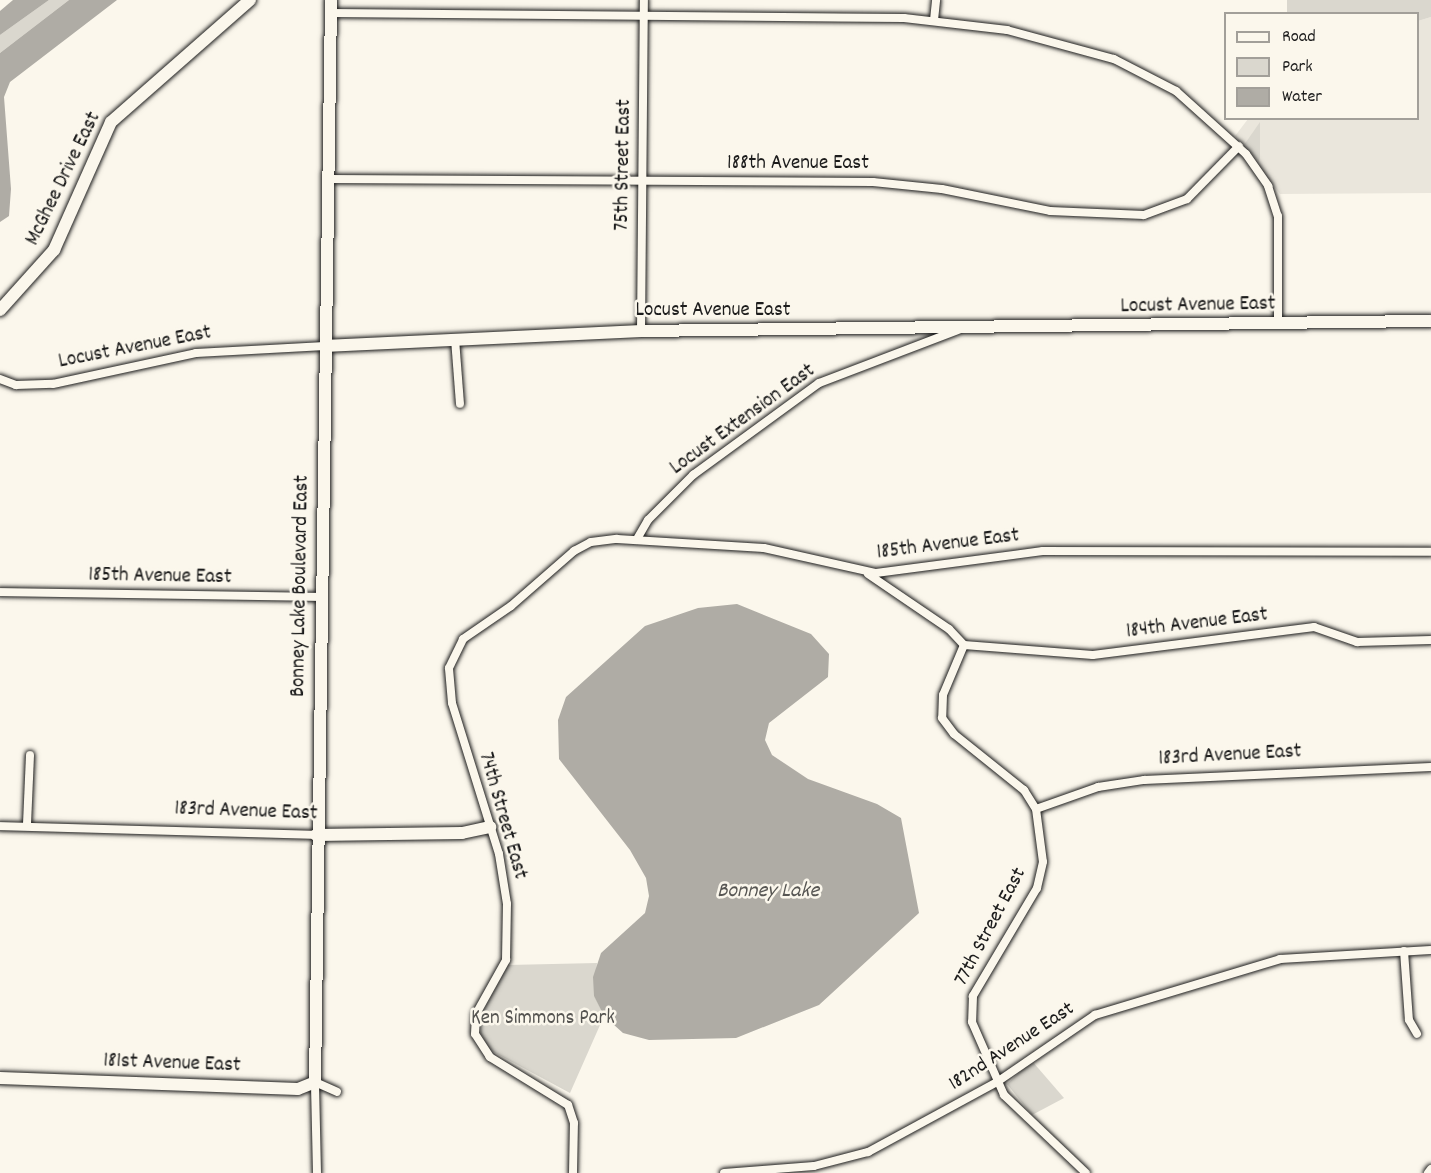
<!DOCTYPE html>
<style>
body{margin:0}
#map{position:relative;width:1431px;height:1173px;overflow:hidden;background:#fbf7ec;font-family:Dekko,sans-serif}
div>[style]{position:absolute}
.built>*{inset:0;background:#eae6dc}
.green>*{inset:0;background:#dad7ce}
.water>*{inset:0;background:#afaca5}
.roads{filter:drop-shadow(0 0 2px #1c1c1c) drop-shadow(0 0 2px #1c1c1c)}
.street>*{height:8px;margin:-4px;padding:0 4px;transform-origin:4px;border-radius:4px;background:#fbf7ec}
.secondary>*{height:12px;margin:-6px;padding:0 6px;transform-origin:6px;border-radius:6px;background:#fbf7ec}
span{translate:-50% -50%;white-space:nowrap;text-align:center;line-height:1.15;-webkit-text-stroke:5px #fbf7ec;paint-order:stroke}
.street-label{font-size:21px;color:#1c1c1c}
.park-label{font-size:21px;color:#555451}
.water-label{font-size:22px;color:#575653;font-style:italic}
.legend{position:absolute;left:1224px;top:12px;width:195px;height:108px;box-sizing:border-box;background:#fbf7ec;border:2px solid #a29f99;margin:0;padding:8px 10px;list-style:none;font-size:18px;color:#1c1c1c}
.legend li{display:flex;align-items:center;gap:12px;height:30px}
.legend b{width:30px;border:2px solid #a29f99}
</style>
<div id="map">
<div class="built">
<i style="clip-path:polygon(1431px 17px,1431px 193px,1280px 194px,1235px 136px,1248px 119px,1418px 118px,1418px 21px)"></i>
</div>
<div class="green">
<i style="clip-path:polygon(49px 0,69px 0,0 53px,0 35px)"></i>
<i style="clip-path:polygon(1287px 0,1431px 0,1431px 17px,1418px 21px,1418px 14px,1287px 13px)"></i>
<i style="clip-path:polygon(1260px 122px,1260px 157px,1259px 162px,1244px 145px)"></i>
<i style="clip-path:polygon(597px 963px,594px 995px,604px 1016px,570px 1093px,490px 1050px,481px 1034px,480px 1017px,508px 965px)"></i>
<i style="clip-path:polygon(1032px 1061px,1064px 1098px,1032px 1115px,1007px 1084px)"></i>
</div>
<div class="water">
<i style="clip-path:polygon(13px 0,49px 0,0 35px,0 11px)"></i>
<i style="clip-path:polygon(69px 0,117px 0,10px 82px,4px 97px,11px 189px,9px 216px,0 222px,0 53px)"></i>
<i style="clip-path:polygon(737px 604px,811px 634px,829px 654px,828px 677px,769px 723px,765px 740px,772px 755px,808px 779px,877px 804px,901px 818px,919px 913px,819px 1005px,736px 1038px,649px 1040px,623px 1033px,604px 1016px,594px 996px,593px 977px,601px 953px,645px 913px,649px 896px,646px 878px,630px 850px,559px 759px,558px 720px,566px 697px,645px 626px,698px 608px)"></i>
</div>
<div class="roads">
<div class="street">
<i style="left:331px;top:13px;width:573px;rotate:0.5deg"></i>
<i style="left:904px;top:18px;width:104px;rotate:6.6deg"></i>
<i style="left:1007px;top:30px;width:111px;rotate:15.2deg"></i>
<i style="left:1114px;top:59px;width:70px;rotate:27.3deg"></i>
<i style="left:1176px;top:91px;width:94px;rotate:42deg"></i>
<i style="left:1246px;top:154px;width:39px;rotate:55deg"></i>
<i style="left:1268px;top:186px;width:32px;rotate:72deg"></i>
<i style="left:1278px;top:216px;width:107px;rotate:90deg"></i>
<i style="left:934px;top:20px;width:20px;rotate:-84deg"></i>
<i style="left:328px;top:179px;width:545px;rotate:0.32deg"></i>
<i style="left:873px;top:182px;width:69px;rotate:5.8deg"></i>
<i style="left:942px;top:189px;width:110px;rotate:11.5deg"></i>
<i style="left:1050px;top:211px;width:94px;rotate:2.4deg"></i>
<i style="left:1144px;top:215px;width:46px;rotate:-20.4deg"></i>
<i style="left:1187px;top:199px;width:74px;rotate:-45.5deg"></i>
<i style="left:641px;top:331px;width:331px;rotate:-89.5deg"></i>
<i style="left:455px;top:339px;width:65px;rotate:85.6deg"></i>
<i style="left:0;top:379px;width:17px;rotate:21deg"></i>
<i style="left:16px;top:385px;width:37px;rotate:-2deg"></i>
<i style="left:53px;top:384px;width:146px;rotate:-12.2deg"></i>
<i style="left:196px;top:353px;width:129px;rotate:-3.1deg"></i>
<i style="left:637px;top:539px;width:22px;rotate:-60deg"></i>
<i style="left:648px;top:520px;width:64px;rotate:-45deg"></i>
<i style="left:693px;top:475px;width:156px;rotate:-36.1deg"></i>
<i style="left:819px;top:383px;width:149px;rotate:-20.9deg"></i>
<i style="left:868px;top:574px;width:98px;rotate:34.2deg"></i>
<i style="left:949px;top:629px;width:22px;rotate:47deg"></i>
<i style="left:0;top:592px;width:320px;rotate:0.9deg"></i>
<i style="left:964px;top:645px;width:54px;rotate:112.8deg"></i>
<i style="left:943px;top:695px;width:23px;rotate:92deg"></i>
<i style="left:942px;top:718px;width:20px;rotate:53deg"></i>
<i style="left:954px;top:734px;width:90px;rotate:38.7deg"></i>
<i style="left:1024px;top:790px;width:22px;rotate:58deg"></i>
<i style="left:1036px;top:809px;width:53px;rotate:82.5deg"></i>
<i style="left:1043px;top:862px;width:27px;rotate:103deg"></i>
<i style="left:1037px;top:888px;width:126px;rotate:120.7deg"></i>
<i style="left:973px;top:996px;width:26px;rotate:92deg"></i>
<i style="left:972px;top:1022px;width:80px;rotate:66.3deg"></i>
<i style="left:1004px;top:1095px;width:113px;rotate:43.6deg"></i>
<i style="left:964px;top:645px;width:129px;rotate:4.4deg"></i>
<i style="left:1093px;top:655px;width:223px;rotate:-7.2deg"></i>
<i style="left:1314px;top:627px;width:46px;rotate:19.2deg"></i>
<i style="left:1357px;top:642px;width:74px;rotate:-1.5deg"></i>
<i style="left:1036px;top:809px;width:66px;rotate:-19.5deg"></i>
<i style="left:1098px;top:787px;width:47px;rotate:-8.7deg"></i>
<i style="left:1144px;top:780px;width:287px;rotate:-2.6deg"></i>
<i style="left:27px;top:824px;width:69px;rotate:-87.5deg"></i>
<i style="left:0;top:826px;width:316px;rotate:1.6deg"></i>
<i style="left:1404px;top:951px;width:69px;rotate:85.9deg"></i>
<i style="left:1409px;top:1020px;width:16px;rotate:60deg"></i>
<i style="left:317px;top:1173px;width:91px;rotate:-91.3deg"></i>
<i style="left:315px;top:1082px;width:24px;rotate:24deg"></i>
<i style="left:573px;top:1173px;width:50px;rotate:-88.9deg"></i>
<i style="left:574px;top:1123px;width:19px;rotate:-108deg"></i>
<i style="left:568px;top:1105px;width:92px;rotate:-148.4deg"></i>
<i style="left:490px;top:1057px;width:27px;rotate:-123deg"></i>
<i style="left:475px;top:1034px;width:20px;rotate:-87deg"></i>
<i style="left:476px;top:1014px;width:62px;rotate:-60.9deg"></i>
<i style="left:506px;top:960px;width:56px;rotate:-89deg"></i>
<i style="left:507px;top:904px;width:51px;rotate:-99.1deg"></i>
<i style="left:499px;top:854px;width:158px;rotate:-107.3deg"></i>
<i style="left:452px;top:703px;width:35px;rotate:-95deg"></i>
<i style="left:449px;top:668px;width:32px;rotate:-64deg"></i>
<i style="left:463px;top:639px;width:58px;rotate:-34.5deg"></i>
<i style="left:511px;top:606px;width:84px;rotate:-41.1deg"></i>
<i style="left:574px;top:551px;width:19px;rotate:-28deg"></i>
<i style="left:591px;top:542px;width:26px;rotate:-7deg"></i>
<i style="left:617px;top:539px;width:147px;rotate:3.5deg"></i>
<i style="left:764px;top:548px;width:115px;rotate:12.6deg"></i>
<i style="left:876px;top:573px;width:168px;rotate:-7.5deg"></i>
<i style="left:1043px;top:551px;width:388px;rotate:0.1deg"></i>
<i style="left:724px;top:1173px;width:90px;rotate:-4.4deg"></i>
<i style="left:814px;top:1166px;width:56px;rotate:-14.5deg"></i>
<i style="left:868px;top:1152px;width:147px;rotate:-28.5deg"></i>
<i style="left:997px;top:1082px;width:119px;rotate:-34.4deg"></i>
<i style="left:1095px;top:1015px;width:193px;rotate:-16.8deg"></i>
<i style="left:1280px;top:959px;width:151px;rotate:-3.4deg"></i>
<i style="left:1428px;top:1173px;width:5px;rotate:-53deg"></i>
</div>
<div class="secondary">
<i style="left:0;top:310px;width:81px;rotate:-48deg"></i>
<i style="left:54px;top:250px;width:140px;rotate:-66deg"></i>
<i style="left:111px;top:122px;width:185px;rotate:-41.3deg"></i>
<i style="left:325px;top:346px;width:316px;rotate:-2.7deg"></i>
<i style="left:641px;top:331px;width:790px;rotate:-0.73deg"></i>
<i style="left:316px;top:835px;width:146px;rotate:-0.8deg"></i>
<i style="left:462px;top:833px;width:29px;rotate:-12deg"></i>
<i style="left:0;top:1078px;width:298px;rotate:2.1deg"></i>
<i style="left:298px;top:1089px;width:18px;rotate:-22deg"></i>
<i style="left:315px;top:1082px;width:1082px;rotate:-89.15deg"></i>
</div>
</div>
<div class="street-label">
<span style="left:798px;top:164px">188th Avenue East</span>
<span style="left:624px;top:165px;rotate:-89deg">75th Street East</span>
<span style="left:64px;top:179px;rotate:-64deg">McGhee Drive East</span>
<span style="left:1198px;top:306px;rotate:-1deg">Locust Avenue East</span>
<span style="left:713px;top:311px">Locust Avenue East</span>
<span style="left:135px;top:348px;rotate:-11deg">Locust Avenue East</span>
<span style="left:743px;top:420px;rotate:-36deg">Locust Extension East</span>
<span style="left:948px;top:545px;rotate:-7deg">185th Avenue East</span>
<span style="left:160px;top:577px;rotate:1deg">185th Avenue East</span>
<span style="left:301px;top:586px;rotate:-89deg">Bonney Lake Boulevard East</span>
<span style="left:1197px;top:624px;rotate:-7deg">184th Avenue East</span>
<span style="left:1230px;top:756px;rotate:-3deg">183rd Avenue East</span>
<span style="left:246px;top:812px;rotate:2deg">183rd Avenue East</span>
<span style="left:502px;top:816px;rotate:74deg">74th Street East</span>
<span style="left:991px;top:927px;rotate:-62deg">77th Street East</span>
<span style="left:1012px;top:1047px;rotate:-33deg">182nd Avenue East</span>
<span style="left:172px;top:1064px;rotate:2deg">181st Avenue East</span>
</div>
<div class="park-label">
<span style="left:543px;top:1019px">Ken Simmons Park</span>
</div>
<div class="water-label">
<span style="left:768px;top:892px">Bonney Lake</span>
</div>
<ul class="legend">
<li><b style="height:8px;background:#fbf7ec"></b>Road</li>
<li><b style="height:16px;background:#dad7ce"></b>Park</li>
<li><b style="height:16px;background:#afaca5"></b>Water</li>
</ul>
</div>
